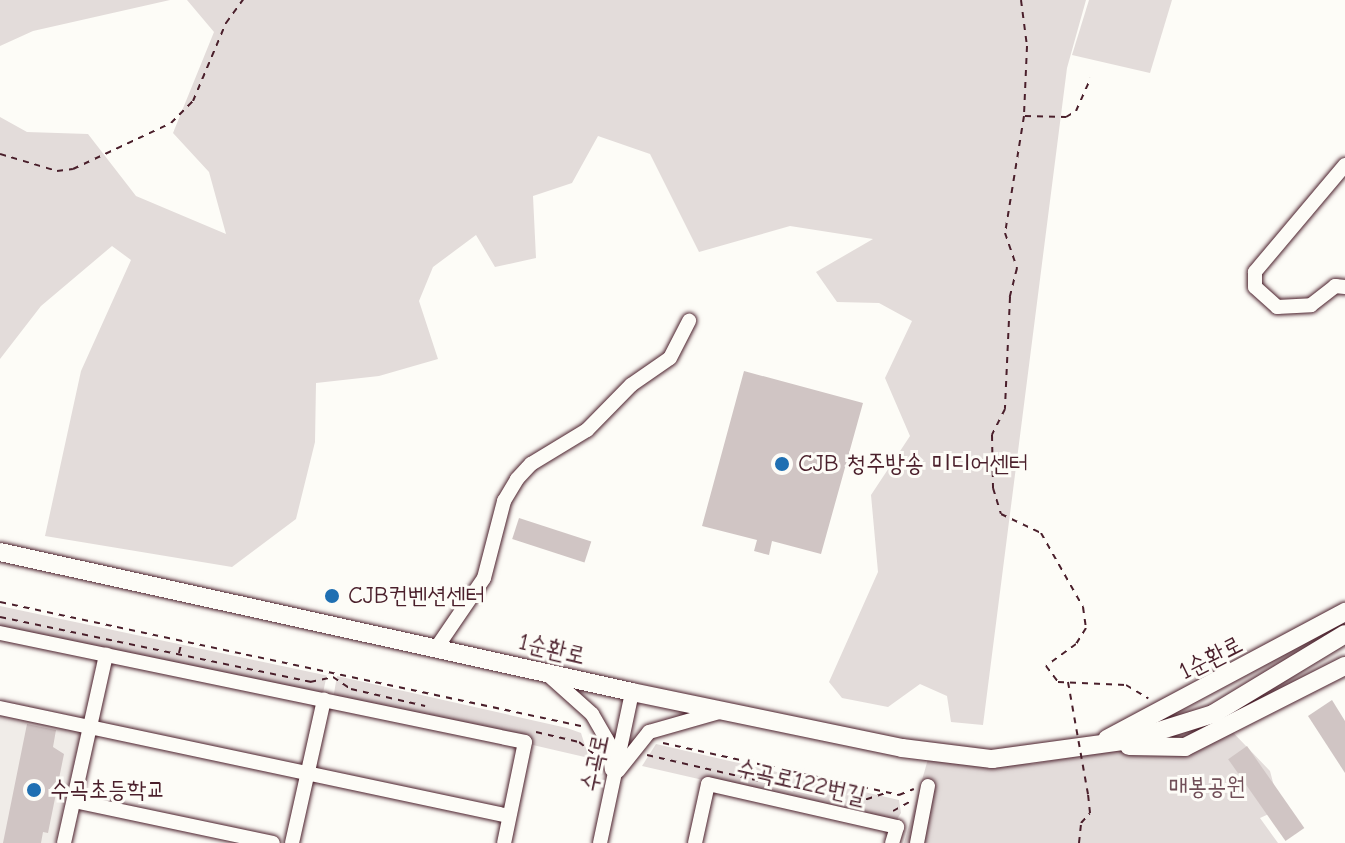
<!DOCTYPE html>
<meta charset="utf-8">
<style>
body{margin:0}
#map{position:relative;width:1345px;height:843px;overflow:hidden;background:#fdfcf7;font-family:"Comic Neue","Poor Story",sans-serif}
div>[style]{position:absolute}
.built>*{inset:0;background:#f0ece8}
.green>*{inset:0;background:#e3dcda;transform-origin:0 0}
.building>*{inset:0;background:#d0c5c4;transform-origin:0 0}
.path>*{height:2px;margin-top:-1px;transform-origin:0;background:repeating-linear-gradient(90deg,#4a1f2b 0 6px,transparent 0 12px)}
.roads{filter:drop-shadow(0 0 2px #4a1f2b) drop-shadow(0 0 2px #4a1f2b)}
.minor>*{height:14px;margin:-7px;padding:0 7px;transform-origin:7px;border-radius:7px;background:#fdfcf7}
.major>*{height:18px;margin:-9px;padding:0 9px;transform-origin:9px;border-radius:9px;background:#fdfcf7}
.path-bridge>*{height:2px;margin-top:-1px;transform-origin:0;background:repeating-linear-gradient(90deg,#4a1f2b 0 6px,transparent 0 12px)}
.dots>*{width:22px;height:22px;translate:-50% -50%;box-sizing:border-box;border:4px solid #fdfcf7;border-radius:50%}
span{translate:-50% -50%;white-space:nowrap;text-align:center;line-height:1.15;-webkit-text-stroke:6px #fdfcf7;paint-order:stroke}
.poi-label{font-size:24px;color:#4a1f2b}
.left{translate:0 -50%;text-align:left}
.street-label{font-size:24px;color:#4a1f2b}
.park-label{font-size:24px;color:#704e57}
</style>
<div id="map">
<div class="built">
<i style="clip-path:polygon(0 712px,76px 729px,80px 737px,55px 843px,0 843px)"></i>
</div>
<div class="green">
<i style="clip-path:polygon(0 0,170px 0,33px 31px,0 46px)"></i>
<i style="clip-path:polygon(187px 0,1086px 0,1067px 68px,983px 725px,951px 722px,947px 696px,920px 684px,888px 707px,842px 698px,829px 682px,878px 572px,871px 495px,910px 436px,885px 378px,912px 321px,879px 303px,837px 302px,816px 272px,873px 239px,790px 226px,699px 252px,650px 154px,598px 136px,572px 183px,533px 196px,536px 258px,495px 267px,476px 235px,433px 267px,419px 301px,438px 359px,379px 376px,316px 383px,315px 442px,296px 519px,232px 567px,45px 536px,81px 371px,131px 260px,112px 246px,41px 306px,0 359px,0 117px,27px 132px,88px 134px,136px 196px,226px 234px,209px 172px,173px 133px,214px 32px)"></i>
<i style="clip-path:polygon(1089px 0,1172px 0,1150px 73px,1072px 55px)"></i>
<i style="left:0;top:606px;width:334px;height:22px;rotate:12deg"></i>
<i style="clip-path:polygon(337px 676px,567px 728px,581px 733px,589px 758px,333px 699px)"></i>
<i style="clip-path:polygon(1222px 721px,1270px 771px,1280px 809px,1260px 818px,1278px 843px,904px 843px,928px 759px,1033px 764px,1175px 739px)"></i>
<i style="clip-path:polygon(656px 744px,899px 800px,901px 813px,894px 824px,642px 766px)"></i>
</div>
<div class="building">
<i style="clip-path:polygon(744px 371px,863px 403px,821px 554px,772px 541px,769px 555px,754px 551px,757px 540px,702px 526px)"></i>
<i style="left:519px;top:518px;width:76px;height:22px;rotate:18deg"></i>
<i style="clip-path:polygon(1332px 700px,1345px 721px,1345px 773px,1308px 716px)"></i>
<i style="clip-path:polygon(27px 724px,56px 730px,53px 747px,64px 754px,48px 833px,43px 832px,41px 843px,3px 843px)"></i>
<i style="left:1247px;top:746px;width:100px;height:23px;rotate:55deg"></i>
</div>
<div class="path">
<i style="left:1021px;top:0;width:46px;rotate:82.6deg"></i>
<i style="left:1027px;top:46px;width:70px;rotate:92.5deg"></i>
<i style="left:1024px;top:116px;width:119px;rotate:99.2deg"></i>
<i style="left:1005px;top:233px;width:37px;rotate:71deg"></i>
<i style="left:1017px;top:268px;width:30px;rotate:104deg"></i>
<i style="left:1010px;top:297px;width:112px;rotate:92.6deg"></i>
<i style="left:1005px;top:409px;width:29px;rotate:117deg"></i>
<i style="left:992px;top:435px;width:53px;rotate:88.9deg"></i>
<i style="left:993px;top:488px;width:27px;rotate:73deg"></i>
<i style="left:1001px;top:514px;width:44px;rotate:25.4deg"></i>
<i style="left:1041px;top:533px;width:85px;rotate:60.4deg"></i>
<i style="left:1083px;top:607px;width:21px;rotate:82deg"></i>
<i style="left:1086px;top:628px;width:19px;rotate:122deg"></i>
<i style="left:1076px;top:644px;width:37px;rotate:144deg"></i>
<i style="left:1046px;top:666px;width:20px;rotate:53deg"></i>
<i style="left:1058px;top:682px;width:68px;rotate:2.5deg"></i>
<i style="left:1126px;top:685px;width:26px;rotate:31deg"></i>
<i style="left:1025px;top:116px;width:41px;rotate:1.4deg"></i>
<i style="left:1066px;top:117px;width:12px;rotate:-31deg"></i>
<i style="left:1076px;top:111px;width:36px;rotate:-66deg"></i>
<i style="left:0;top:154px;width:59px;rotate:16.6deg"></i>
<i style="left:57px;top:171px;width:16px;rotate:-7deg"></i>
<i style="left:73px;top:169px;width:108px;rotate:-25.1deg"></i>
<i style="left:171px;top:123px;width:31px;rotate:-45deg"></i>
<i style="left:193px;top:101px;width:85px;rotate:-67.1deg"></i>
<i style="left:226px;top:23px;width:29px;rotate:-54deg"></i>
<i style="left:0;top:602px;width:594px;rotate:12.05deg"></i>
<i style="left:0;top:617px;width:317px;rotate:11.8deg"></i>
<i style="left:310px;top:682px;width:24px;rotate:-12deg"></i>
<i style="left:333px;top:677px;width:22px;rotate:34deg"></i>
<i style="left:351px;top:689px;width:76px;rotate:12.9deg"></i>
<i style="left:179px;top:653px;width:12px;rotate:-76deg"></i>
<i style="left:536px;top:732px;width:44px;rotate:13.1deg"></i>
<i style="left:579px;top:742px;width:22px;rotate:39deg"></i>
<i style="left:663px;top:743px;width:242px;rotate:12.4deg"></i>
<i style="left:899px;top:795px;width:16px;rotate:-22deg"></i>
<i style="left:647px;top:755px;width:169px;rotate:13deg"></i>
<i style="left:772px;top:783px;width:32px;rotate:-13deg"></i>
<i style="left:855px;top:803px;width:33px;rotate:-18deg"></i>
<i style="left:893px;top:811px;width:21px;rotate:-29deg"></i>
<i style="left:1079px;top:843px;width:20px;rotate:-84deg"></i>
<i style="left:1081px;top:823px;width:13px;rotate:-48deg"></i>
<i style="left:1090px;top:813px;width:19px;rotate:-96deg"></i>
</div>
<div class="roads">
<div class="minor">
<i style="left:1345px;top:165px;width:140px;rotate:130.1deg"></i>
<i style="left:1255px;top:272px;width:15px;rotate:90deg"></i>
<i style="left:1255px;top:287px;width:30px;rotate:42deg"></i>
<i style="left:1277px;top:307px;width:34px;rotate:-3deg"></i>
<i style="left:1311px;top:305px;width:31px;rotate:-38deg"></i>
<i style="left:1335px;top:286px;width:10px;rotate:6deg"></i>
<i style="left:0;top:633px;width:536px;rotate:11.73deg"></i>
<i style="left:525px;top:742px;width:103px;rotate:101.7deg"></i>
<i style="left:437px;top:647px;width:83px;rotate:-55.7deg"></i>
<i style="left:484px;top:578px;width:80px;rotate:-75.4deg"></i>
<i style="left:504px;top:501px;width:26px;rotate:-59deg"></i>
<i style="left:517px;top:479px;width:21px;rotate:-47deg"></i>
<i style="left:531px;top:464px;width:66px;rotate:-31.3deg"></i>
<i style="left:587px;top:430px;width:63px;rotate:-45.6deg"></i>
<i style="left:631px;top:385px;width:47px;rotate:-34.7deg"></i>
<i style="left:670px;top:358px;width:42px;rotate:-62.8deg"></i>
<i style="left:545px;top:672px;width:63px;rotate:41.8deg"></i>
<i style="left:592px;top:714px;width:32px;rotate:60deg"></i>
<i style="left:608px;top:742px;width:28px;rotate:82deg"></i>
<i style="left:0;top:708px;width:520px;rotate:11.98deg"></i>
<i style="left:618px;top:771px;width:50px;rotate:-51.5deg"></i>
<i style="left:649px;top:732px;width:73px;rotate:-15.9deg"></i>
<i style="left:74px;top:801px;width:203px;rotate:11.9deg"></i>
<i style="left:64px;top:843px;width:193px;rotate:-77.4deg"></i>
<i style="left:292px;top:843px;width:147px;rotate:-77.4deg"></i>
<i style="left:600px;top:843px;width:154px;rotate:-78deg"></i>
<i style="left:695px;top:843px;width:60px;rotate:-77.6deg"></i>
<i style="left:708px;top:784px;width:194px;rotate:12.8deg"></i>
<i style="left:897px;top:827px;width:17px;rotate:107deg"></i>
<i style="left:917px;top:843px;width:58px;rotate:-79.1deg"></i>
</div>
<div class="major">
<i style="left:0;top:552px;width:647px;rotate:12.49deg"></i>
<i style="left:632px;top:692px;width:276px;rotate:11.7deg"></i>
<i style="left:902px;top:748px;width:91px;rotate:7deg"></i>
<i style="left:992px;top:759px;width:139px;rotate:-7.8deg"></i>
<i style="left:1130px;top:740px;width:87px;rotate:-17.4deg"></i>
<i style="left:1213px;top:714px;width:154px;rotate:-31.2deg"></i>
<i style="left:1107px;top:739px;width:270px;rotate:-28.1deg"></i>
<i style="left:1129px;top:746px;width:56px;rotate:1deg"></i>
<i style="left:1185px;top:747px;width:179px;rotate:-26.9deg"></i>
</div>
</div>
<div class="path-bridge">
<i style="left:1068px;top:682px;width:114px;rotate:79.9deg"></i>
</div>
<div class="dots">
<i style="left:782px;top:464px;background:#1f6fb2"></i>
<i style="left:332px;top:596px;background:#1f6fb2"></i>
<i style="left:34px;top:790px;background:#1f6fb2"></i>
</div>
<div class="poi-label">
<span class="left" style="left:798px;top:464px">CJB 청주방송 미디어센터</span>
<span class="left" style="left:348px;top:596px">CJB컨벤션센터</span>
<span class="left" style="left:50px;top:790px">수곡초등학교</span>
</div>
<div class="street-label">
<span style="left:552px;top:649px;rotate:13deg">1순환로</span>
<span style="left:1211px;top:658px;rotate:-27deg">1순환로</span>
<span style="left:595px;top:763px;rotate:-78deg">수곡로</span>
<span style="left:801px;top:782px;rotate:13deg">수곡로122번길</span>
</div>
<div class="park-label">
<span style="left:1207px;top:787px">매봉공원</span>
</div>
</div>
